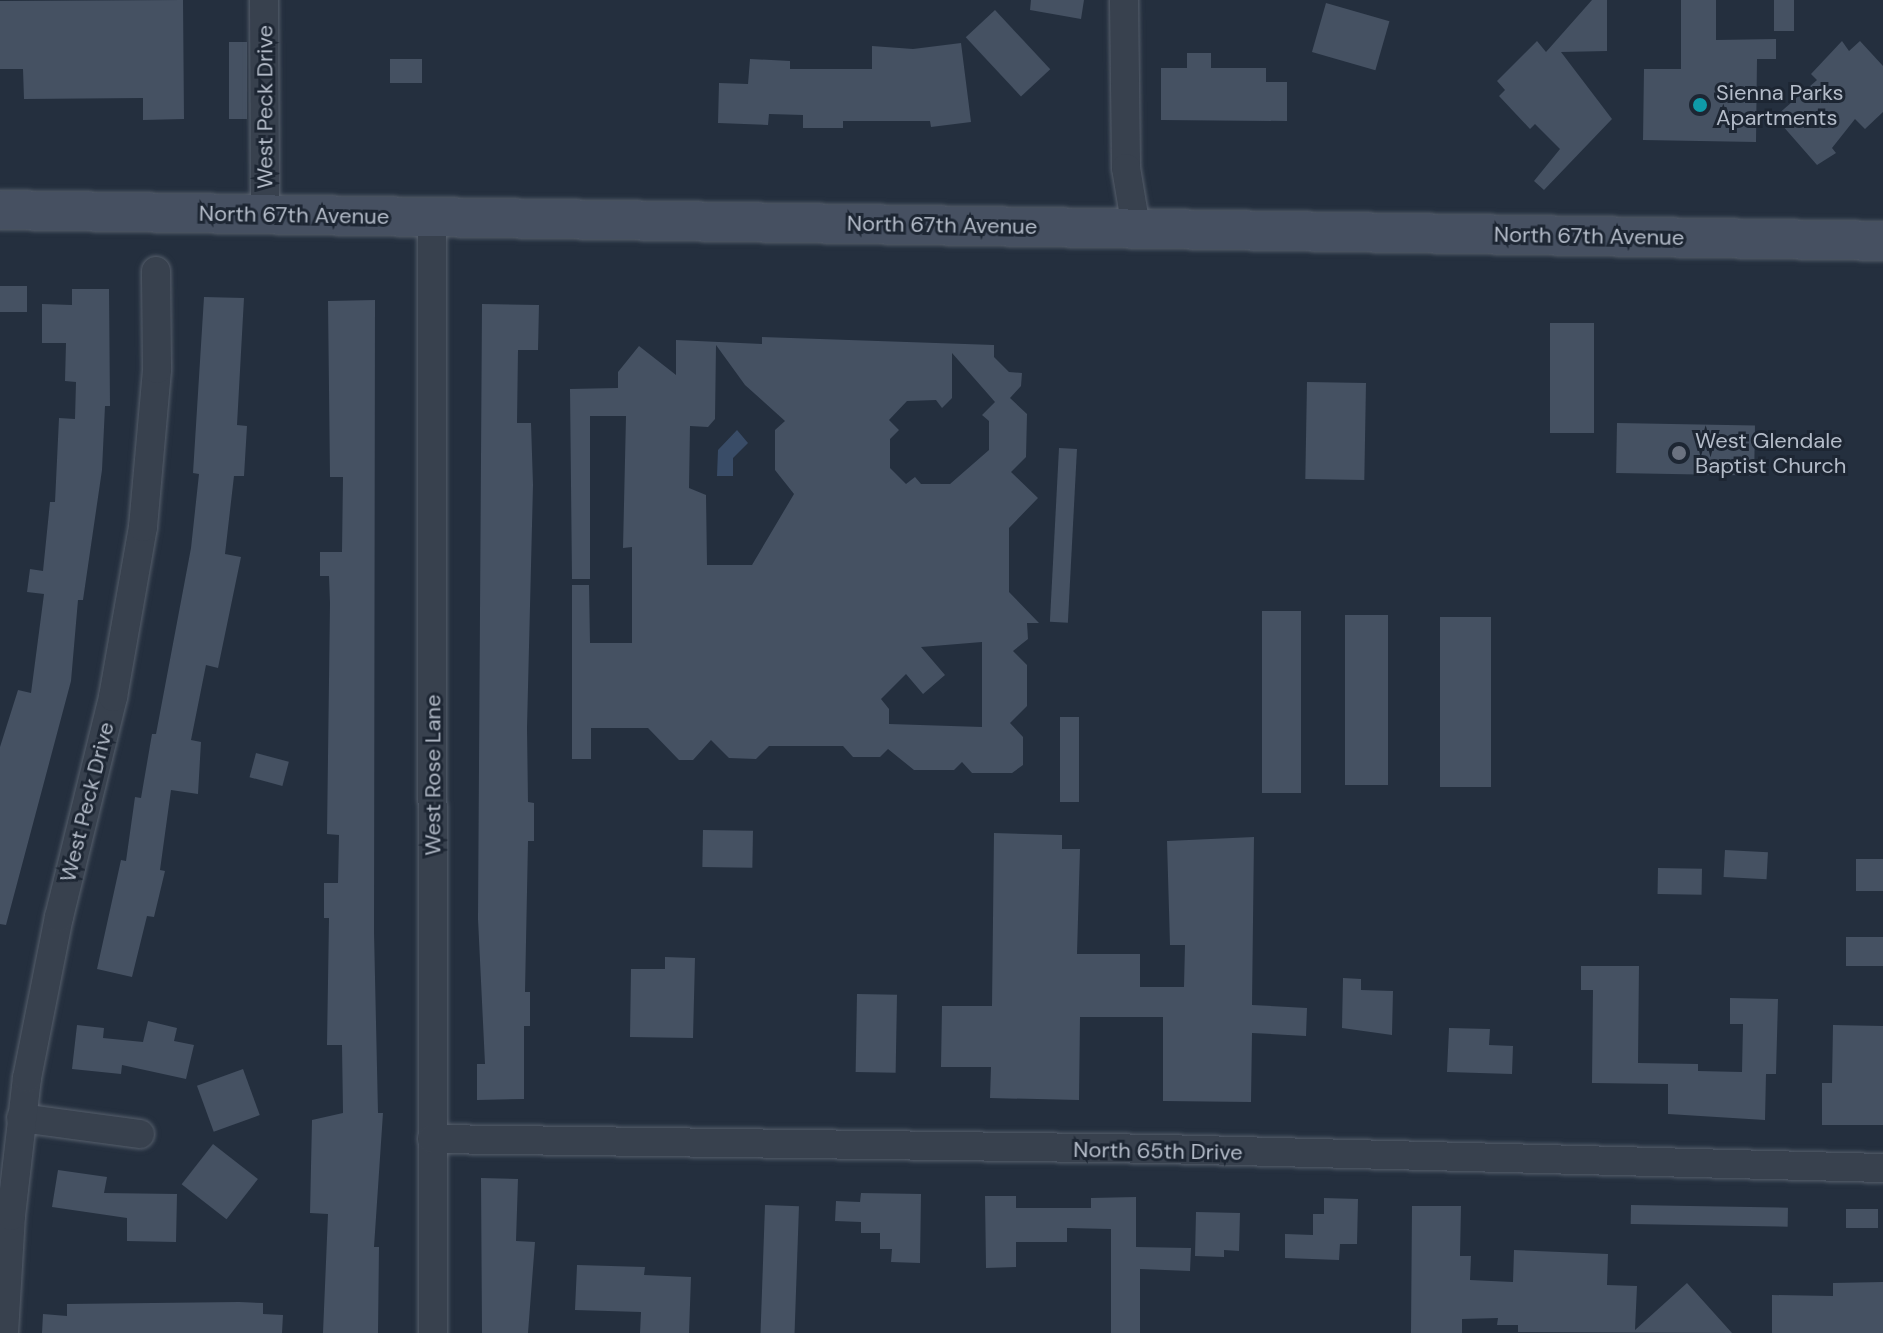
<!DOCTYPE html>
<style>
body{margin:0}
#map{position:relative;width:1883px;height:1333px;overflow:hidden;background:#242f3e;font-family:"DM Sans",sans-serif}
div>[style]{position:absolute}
.water>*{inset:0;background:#394c67}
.building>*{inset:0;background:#455162;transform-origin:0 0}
.roads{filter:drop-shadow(0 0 2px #565f6c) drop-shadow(0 0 2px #565f6c)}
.minor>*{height:28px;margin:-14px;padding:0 14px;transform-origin:14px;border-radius:14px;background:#38414e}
.secondary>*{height:38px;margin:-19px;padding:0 19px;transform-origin:19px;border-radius:19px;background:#465061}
.dots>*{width:22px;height:22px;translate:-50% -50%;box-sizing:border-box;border:4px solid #1d2633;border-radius:50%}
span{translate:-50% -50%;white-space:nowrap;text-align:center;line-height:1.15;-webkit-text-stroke:6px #1d2633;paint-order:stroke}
.poi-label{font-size:22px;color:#b4bcc9}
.left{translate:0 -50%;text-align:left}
.street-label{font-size:22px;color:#b4bcc9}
</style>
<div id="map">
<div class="water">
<i style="clip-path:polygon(737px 430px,748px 443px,733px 458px,733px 476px,717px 476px,718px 450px)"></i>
</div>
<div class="building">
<i style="clip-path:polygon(183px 0,184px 119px,143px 120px,143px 98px,24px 99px,23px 69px,0 69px,0 1px)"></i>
<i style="clip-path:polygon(1031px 0,1084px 0,1081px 19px,1030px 10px)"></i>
<i style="clip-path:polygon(1592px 0,1607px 0,1607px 51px,1561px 52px,1612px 119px,1544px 190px,1534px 181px,1560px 149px,1535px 124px,1530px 129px,1499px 96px,1505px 90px,1497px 81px,1537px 41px,1546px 52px)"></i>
<i style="clip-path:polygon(1681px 0,1716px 0,1716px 40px,1776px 39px,1776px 59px,1757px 59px,1756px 142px,1643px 140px,1644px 69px,1681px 69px)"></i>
<i style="left:1774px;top:0;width:20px;height:31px"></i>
<i style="left:1326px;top:3px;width:66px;height:51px;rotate:16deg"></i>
<i style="left:995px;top:10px;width:81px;height:40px;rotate:47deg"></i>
<i style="clip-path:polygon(1842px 41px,1849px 51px,1860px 41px,1883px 66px,1883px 112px,1865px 129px,1855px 119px,1832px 148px,1836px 153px,1817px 165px,1775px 117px,1817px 80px,1811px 74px)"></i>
<i style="left:229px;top:42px;width:18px;height:77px"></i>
<i style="clip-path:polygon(961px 43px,971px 122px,931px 127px,930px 121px,843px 121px,843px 128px,803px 128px,803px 115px,769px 114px,768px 125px,718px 123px,719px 83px,748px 84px,750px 59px,790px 61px,790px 69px,872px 69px,872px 46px,913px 49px)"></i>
<i style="clip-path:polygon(1187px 53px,1211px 53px,1211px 68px,1266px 68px,1266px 82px,1287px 82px,1287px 121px,1161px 120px,1161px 68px,1187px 68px)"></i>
<i style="left:390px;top:59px;width:32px;height:24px"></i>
<i style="left:0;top:286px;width:27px;height:26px"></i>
<i style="clip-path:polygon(72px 289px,109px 289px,110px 406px,105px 406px,102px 470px,83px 600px,78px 600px,71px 681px,6px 925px,0 924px,0 747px,18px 690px,31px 693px,44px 594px,27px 592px,30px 569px,43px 571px,50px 502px,55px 502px,59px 418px,75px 419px,76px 382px,65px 381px,66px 343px,42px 343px,42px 304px,72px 305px)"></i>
<i style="clip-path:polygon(204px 297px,244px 298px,237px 425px,247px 426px,244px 476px,234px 476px,225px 554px,241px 557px,218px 668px,206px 665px,191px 740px,201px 742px,198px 794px,171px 790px,160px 870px,165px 871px,154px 917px,147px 916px,132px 977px,97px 969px,121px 860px,126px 861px,135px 797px,141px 798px,152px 734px,156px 734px,191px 548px,199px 474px,193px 473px)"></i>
<i style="clip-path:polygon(375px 300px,374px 932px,378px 1113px,383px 1113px,374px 1247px,379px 1247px,378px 1333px,323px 1333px,328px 1214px,310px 1213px,312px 1120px,343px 1113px,342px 1045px,327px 1045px,329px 918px,324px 918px,324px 883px,338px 883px,339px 835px,327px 834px,330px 603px,329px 576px,320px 576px,320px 552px,342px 552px,343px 477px,330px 477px,328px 301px)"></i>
<i style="clip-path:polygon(482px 304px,539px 305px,538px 350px,518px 350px,517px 423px,531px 423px,533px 485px,527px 728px,528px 802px,534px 803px,534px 841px,528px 841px,525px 992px,530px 992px,530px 1026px,524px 1026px,524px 1099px,477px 1100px,477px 1064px,485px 1064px,478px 919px)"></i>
<i style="left:1550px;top:323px;width:44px;height:110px"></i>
<i style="clip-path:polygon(evenodd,762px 337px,994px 345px,994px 357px,1009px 372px,1022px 373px,1021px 386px,1010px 398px,1027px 414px,1026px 457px,1011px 472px,1038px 498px,1009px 528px,1009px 592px,1039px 623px,1027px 623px,1028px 639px,1013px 651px,1027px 665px,1027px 706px,1010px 723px,1023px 737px,1023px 765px,1012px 773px,972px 773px,962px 762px,954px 770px,914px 770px,888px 749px,880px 757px,853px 757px,843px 746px,769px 746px,756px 759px,729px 758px,711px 740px,693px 760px,679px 760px,648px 728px,591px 728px,591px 759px,572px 759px,572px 585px,589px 585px,590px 643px,632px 643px,632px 547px,623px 548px,626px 416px,590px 416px,590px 579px,572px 579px,570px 389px,618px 388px,618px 372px,639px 346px,676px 375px,676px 340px,762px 344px,762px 337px,716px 345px,745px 385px,785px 421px,775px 430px,775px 470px,794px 494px,752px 565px,707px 565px,706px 495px,689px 488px,690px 426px,708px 427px,715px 419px,716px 345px,762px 337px,952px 353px,995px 402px,982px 415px,989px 421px,989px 450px,950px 484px,921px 484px,915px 477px,906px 484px,890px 468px,890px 439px,899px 430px,889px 420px,907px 401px,936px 400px,942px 408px,952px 398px,952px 353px,762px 337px,982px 642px,982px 727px,889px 724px,889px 709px,881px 699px,906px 674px,923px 694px,945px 675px,921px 647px,982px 642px)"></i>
<i style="left:1307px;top:382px;width:59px;height:97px;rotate:1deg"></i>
<i style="left:1617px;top:423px;width:138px;height:50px;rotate:1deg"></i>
<i style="left:1059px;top:448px;width:18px;height:174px;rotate:3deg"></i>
<i style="left:1301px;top:611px;width:182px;height:39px;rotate:90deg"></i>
<i style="left:1345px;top:615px;width:43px;height:170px"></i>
<i style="left:1440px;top:617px;width:51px;height:170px"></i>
<i style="left:1060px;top:717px;width:19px;height:85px"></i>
<i style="left:256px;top:753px;width:34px;height:25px;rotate:15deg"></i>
<i style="left:703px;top:830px;width:50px;height:37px;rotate:1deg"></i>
<i style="clip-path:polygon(994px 833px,1062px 835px,1062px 849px,1080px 849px,1077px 954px,1140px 954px,1140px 987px,1184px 987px,1185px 945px,1170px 945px,1167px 841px,1254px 837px,1252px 1005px,1307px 1008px,1306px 1036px,1252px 1033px,1251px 1102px,1163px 1101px,1163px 1017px,1080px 1017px,1079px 1100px,990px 1098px,991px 1067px,941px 1067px,942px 1006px,992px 1006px)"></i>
<i style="left:1725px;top:850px;width:43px;height:27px;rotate:3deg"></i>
<i style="left:1856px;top:859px;width:27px;height:32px"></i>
<i style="left:1658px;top:868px;width:44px;height:26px;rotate:1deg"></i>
<i style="left:1846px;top:937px;width:37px;height:29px"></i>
<i style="clip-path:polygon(665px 957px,695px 958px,693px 1038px,630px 1037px,631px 969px,665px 969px)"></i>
<i style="clip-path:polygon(1581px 966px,1639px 966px,1638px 1063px,1698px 1064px,1698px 1071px,1742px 1072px,1743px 1024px,1730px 1024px,1730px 998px,1778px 999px,1776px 1074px,1766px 1074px,1765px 1120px,1668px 1114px,1668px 1084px,1592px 1083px,1593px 990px,1581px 990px)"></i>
<i style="clip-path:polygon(1343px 978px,1361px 979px,1361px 990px,1393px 991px,1392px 1035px,1342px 1028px)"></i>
<i style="left:857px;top:994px;width:40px;height:78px;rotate:1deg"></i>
<i style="clip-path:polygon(148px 1021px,177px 1028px,174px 1041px,194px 1045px,186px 1079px,122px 1065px,121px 1074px,72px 1069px,77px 1025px,104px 1028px,103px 1038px,143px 1042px)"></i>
<i style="clip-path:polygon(1833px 1025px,1883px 1026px,1883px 1125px,1822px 1125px,1822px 1083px,1832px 1083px)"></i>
<i style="clip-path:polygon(1449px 1028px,1490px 1029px,1489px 1045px,1513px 1046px,1512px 1074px,1447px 1072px)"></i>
<i style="left:243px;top:1069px;width:49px;height:49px;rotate:70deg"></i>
<i style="left:213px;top:1144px;width:57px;height:51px;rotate:38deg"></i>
<i style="clip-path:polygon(58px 1170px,107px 1177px,104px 1193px,177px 1194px,176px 1242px,127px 1241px,127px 1218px,52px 1207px)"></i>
<i style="clip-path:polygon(481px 1178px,518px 1179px,516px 1241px,535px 1242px,528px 1333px,482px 1333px)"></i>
<i style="clip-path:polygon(861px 1193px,921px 1194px,920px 1263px,891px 1262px,892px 1249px,880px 1249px,880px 1233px,861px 1233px,861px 1222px,835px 1221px,836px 1201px,860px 1202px)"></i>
<i style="clip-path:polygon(985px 1196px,1016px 1196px,1016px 1208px,1091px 1208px,1091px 1198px,1136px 1197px,1136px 1247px,1191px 1248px,1190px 1271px,1140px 1269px,1140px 1333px,1111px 1333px,1111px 1229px,1067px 1228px,1067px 1242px,1016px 1242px,1016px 1267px,986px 1268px)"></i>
<i style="clip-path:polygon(1324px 1198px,1358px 1199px,1357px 1244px,1340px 1244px,1339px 1260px,1285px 1258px,1285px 1234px,1313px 1235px,1313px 1214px,1324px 1214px)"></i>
<i style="left:765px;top:1205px;width:34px;height:128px;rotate:2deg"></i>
<i style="left:1631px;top:1205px;width:157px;height:19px;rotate:1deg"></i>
<i style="clip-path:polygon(1412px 1206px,1461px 1206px,1460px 1256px,1471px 1256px,1470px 1280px,1513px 1282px,1514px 1250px,1608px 1254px,1607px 1285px,1637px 1286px,1635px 1330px,1687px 1283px,1732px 1333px,1518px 1332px,1518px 1325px,1497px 1325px,1498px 1318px,1462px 1319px,1462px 1333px,1411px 1333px)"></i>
<i style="left:1878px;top:1209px;width:19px;height:32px;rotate:90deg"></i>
<i style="clip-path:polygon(1196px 1212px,1240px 1213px,1239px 1251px,1224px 1250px,1224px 1257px,1195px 1256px)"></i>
<i style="clip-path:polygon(577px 1265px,645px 1267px,644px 1275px,691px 1277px,689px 1333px,640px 1333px,641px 1312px,575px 1310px)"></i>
<i style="clip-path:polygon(1883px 1282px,1883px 1333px,1772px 1333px,1772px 1295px,1833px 1296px,1833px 1283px)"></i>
<i style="clip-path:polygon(239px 1302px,263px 1303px,263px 1314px,283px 1315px,282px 1333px,42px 1333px,43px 1314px,67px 1316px,67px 1304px)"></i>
</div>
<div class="roads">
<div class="minor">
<i style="left:264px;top:0;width:214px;rotate:89.7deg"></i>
<i style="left:1124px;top:0;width:168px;rotate:89.3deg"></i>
<i style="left:1126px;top:168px;width:61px;rotate:80.5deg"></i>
<i style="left:432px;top:217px;width:1116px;rotate:89.95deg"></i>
<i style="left:21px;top:1118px;width:120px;rotate:7.7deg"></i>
<i style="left:432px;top:1139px;width:730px;rotate:0.78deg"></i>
<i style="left:1162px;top:1149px;width:721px;rotate:1.51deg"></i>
<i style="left:4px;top:1333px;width:117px;rotate:-86.6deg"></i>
<i style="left:11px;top:1216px;width:139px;rotate:-83.4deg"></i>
<i style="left:27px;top:1078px;width:164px;rotate:-78.8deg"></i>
<i style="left:59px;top:917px;width:227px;rotate:-76.2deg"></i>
<i style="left:113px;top:697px;width:173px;rotate:-80deg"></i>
<i style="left:143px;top:527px;width:159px;rotate:-84.9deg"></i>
<i style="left:157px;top:369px;width:98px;rotate:-90.6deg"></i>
</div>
<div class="secondary">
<i style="left:0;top:210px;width:1883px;rotate:0.94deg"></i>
</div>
</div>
<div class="dots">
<i style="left:1700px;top:105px;background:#0f9aa8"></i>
<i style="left:1679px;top:453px;background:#6b7280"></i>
</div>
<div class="poi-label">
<span class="left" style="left:1716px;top:105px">Sienna Parks<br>Apartments</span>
<span class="left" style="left:1695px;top:453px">West Glendale<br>Baptist Church</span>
</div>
<div class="street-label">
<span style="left:265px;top:107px;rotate:-90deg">West Peck Drive</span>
<span style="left:294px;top:215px;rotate:1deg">North 67th Avenue</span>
<span style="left:942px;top:225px;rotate:1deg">North 67th Avenue</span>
<span style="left:1589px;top:236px;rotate:1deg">North 67th Avenue</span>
<span style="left:433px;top:775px;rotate:-90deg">West Rose Lane</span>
<span style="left:87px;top:802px;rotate:-76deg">West Peck Drive</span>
<span style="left:1158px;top:1151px;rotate:1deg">North 65th Drive</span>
</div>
</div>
